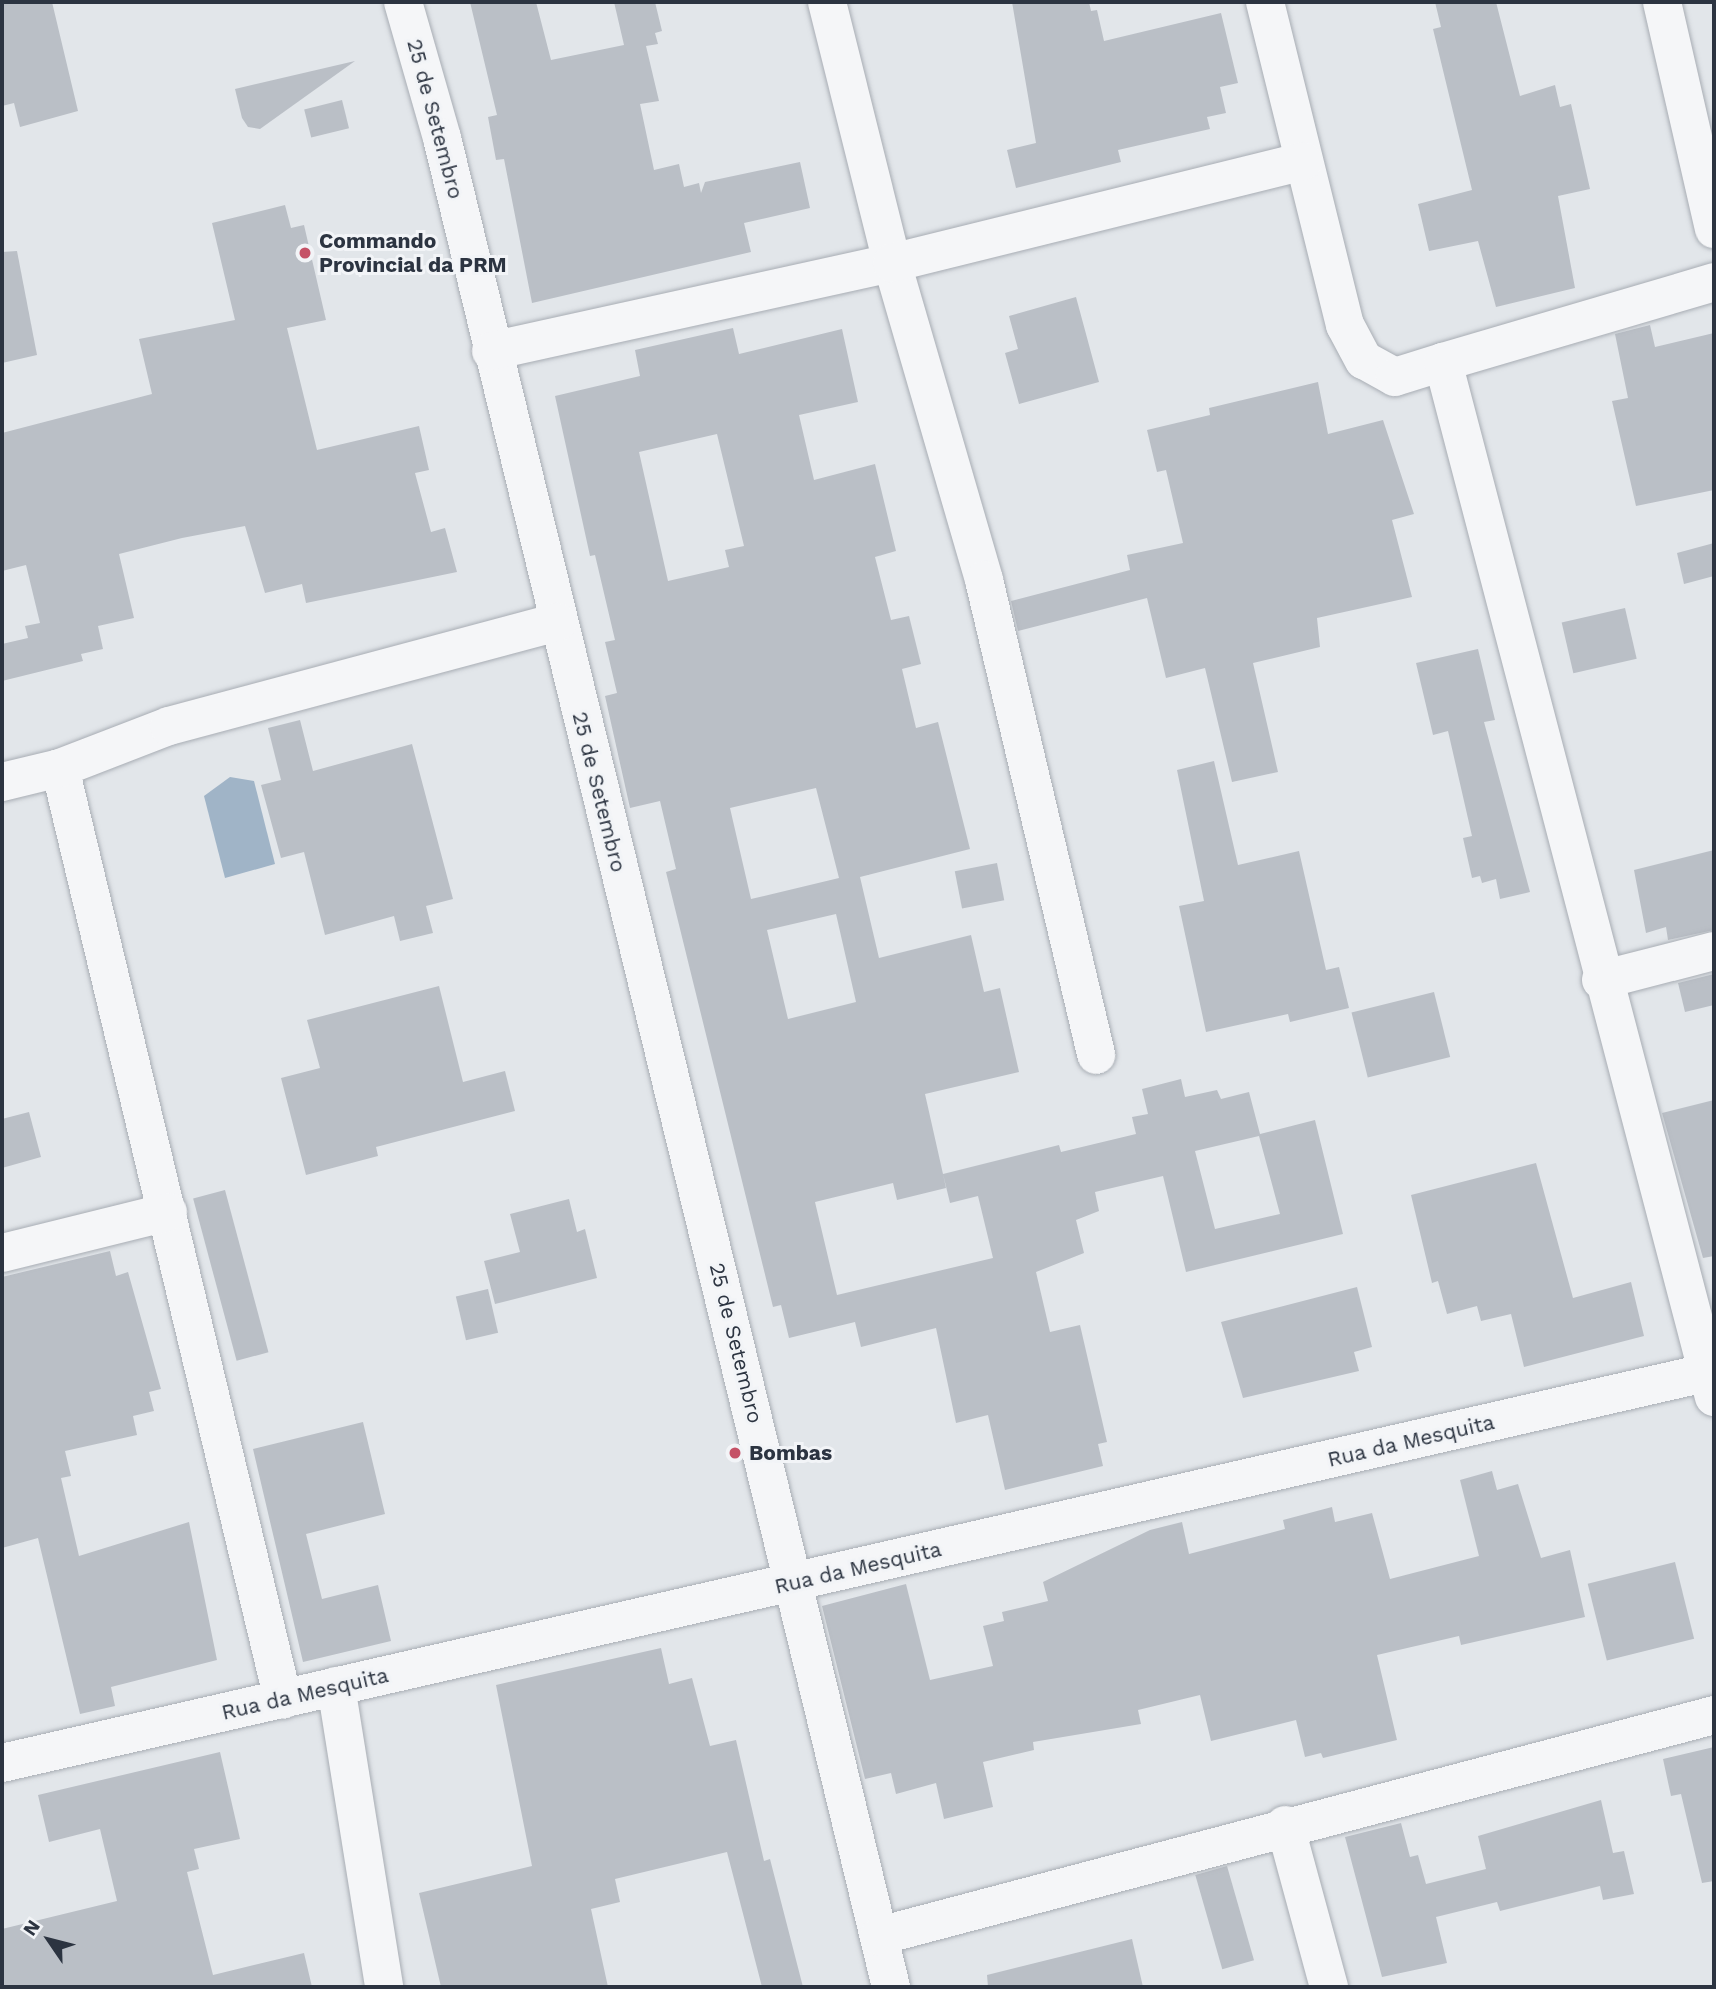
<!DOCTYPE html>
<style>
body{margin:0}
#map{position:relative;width:1716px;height:1989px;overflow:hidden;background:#e2e6ea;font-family:"Work Sans",sans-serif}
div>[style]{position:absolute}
.water>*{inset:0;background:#a0b4c7}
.building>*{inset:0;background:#babfc6;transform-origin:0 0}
.roads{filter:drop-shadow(0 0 2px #a8adb4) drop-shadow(0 0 2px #a8adb4)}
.minor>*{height:38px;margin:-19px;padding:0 19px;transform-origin:19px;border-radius:19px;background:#f5f6f8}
.dots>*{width:19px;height:19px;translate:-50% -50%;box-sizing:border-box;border:4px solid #f2f4f7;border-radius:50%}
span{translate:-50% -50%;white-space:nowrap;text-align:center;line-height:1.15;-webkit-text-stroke:6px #f2f4f7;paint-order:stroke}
.street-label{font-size:21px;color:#2c3441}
.poi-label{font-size:21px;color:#2c3441;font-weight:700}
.left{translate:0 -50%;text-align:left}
.frame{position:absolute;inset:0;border:4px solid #2c3441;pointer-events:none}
.north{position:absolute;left:14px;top:1905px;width:70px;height:70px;-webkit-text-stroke:5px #f2f4f7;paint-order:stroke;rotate:305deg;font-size:19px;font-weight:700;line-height:28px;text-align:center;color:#2c3441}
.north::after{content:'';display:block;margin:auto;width:24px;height:32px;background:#2c3441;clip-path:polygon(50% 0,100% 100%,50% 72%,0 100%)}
</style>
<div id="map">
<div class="water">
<i style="clip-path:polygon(230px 777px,254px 781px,275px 864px,225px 878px,204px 796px)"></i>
</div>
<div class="building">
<i style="clip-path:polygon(2px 2px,52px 2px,78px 111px,20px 127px,14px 103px,2px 106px)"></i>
<i style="clip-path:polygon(470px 2px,536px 2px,551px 60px,624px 45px,614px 2px,655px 2px,662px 31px,655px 33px,658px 44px,646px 46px,659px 101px,640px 104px,654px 170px,679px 164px,684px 187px,699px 183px,701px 193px,705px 182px,800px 162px,810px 208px,744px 223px,751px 252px,532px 303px,504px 159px,496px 160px,488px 117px,497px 115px)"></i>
<i style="clip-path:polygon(1012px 2px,1089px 2px,1091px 11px,1097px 10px,1104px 41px,1221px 13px,1238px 83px,1220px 87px,1226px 113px,1207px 117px,1210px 129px,1118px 150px,1121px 162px,1016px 188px,1007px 150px,1036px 143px)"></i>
<i style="clip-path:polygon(1435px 2px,1496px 2px,1520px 96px,1555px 85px,1560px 107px,1571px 104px,1590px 189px,1558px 196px,1575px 288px,1496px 307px,1478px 241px,1429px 251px,1418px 204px,1472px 190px,1433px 29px,1441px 27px)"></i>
<i style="clip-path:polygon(355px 61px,260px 129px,248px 127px,242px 118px,235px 89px)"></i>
<i style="left:342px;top:100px;width:29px;height:39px;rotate:76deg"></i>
<i style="clip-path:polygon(285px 205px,291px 228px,304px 225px,326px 320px,287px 328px,317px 450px,419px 426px,429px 470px,415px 473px,431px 532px,445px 528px,457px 572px,306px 603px,302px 584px,265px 593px,245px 526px,182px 538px,119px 554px,134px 618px,98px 626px,103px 649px,81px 654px,83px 661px,2px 681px,2px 644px,28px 638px,25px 626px,40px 623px,26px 565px,2px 571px,2px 433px,152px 394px,139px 339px,235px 320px,212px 223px)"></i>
<i style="clip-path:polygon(17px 251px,37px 355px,2px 363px,2px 252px)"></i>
<i style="clip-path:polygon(1076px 297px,1099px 382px,1019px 404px,1005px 353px,1018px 349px,1009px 316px)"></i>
<i style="clip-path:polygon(1650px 325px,1655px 347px,1714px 333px,1714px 490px,1636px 506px,1612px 401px,1628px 398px,1615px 334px)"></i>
<i style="clip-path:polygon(evenodd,733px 328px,739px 354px,842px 329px,858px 402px,799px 415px,814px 480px,875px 464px,896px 551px,875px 557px,891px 620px,909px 616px,921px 664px,902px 669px,916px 728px,938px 722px,970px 849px,860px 877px,879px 958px,971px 935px,984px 992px,1000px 988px,1019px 1072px,925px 1094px,943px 1174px,1059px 1145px,1061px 1152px,1136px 1134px,1132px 1117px,1148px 1114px,1142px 1089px,1181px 1079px,1185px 1097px,1217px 1090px,1221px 1099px,1249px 1092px,1260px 1134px,1315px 1120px,1343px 1234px,1186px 1272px,1163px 1176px,1095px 1192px,1099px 1211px,1076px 1220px,1084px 1253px,1036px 1272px,1050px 1332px,1080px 1325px,1107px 1442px,1098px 1444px,1103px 1466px,1005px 1490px,988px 1415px,956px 1423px,936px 1328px,861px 1347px,855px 1322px,789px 1338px,781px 1305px,773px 1307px,666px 872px,676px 869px,660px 801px,630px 808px,605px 696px,617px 693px,605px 642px,615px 640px,595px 555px,590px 556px,555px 396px,640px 376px,635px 350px,733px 328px,717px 434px,744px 546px,725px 550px,729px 567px,668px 581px,639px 452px,717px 434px,733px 328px,816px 788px,839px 878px,751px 899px,730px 808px,816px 788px,733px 328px,836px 914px,856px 1002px,788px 1019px,767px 930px,836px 914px,733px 328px,1259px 1136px,1280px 1214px,1215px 1229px,1195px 1151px,1259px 1136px,733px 328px,943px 1174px,950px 1203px,978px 1196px,993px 1258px,837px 1295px,815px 1202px,893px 1183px,897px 1200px,946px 1188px,943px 1174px)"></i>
<i style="clip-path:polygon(1318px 382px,1328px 434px,1383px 420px,1414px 514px,1392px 520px,1412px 597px,1317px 618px,1320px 647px,1253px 663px,1278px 772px,1232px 782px,1205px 668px,1166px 678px,1147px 598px,1018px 631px,1011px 601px,1130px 570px,1127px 555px,1183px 543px,1166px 470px,1157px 472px,1147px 430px,1210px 415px,1209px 408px)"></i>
<i style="clip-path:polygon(1714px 543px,1714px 576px,1684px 584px,1677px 553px)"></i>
<i style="left:1625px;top:608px;width:52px;height:65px;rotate:77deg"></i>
<i style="clip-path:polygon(1478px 649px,1495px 720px,1484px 722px,1530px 892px,1500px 899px,1496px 879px,1482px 883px,1480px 876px,1472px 878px,1463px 838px,1472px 836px,1448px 731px,1433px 735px,1416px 663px)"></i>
<i style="clip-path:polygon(300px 720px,313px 771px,412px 744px,453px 899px,426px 906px,433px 933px,400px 941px,394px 916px,325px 935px,304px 852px,281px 858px,261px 785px,281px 780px,268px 728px)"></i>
<i style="clip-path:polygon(1214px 761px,1238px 865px,1299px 851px,1326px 970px,1339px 967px,1349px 1008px,1290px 1022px,1288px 1014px,1206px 1032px,1179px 906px,1204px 901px,1177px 770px)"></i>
<i style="clip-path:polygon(1714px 850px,1714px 930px,1668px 940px,1666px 927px,1646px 933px,1634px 870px)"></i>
<i style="left:997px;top:863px;width:38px;height:43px;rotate:79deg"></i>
<i style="clip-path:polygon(1714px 974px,1714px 1005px,1685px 1012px,1678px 983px)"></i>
<i style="clip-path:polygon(439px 986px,463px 1082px,505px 1071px,515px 1111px,376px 1147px,378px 1156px,306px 1175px,281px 1078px,320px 1068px,307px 1020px)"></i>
<i style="left:1434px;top:992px;width:67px;height:85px;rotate:76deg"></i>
<i style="clip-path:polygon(1714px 1100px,1714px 1256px,1703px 1258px,1662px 1113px)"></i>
<i style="clip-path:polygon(29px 1112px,41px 1157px,2px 1168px,2px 1119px)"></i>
<i style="clip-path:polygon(1536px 1163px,1573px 1298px,1631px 1282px,1644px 1336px,1524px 1367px,1511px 1314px,1481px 1321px,1477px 1306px,1447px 1314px,1438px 1281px,1432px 1283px,1411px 1195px)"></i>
<i style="left:225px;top:1190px;width:168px;height:33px;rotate:75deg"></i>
<i style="clip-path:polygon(569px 1199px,577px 1232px,585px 1229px,597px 1278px,495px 1304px,484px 1261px,520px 1252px,510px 1214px)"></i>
<i style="clip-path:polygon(110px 1251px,116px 1276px,128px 1272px,161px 1389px,149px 1392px,154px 1411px,133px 1416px,137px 1435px,65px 1451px,71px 1476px,61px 1478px,79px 1556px,189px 1522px,217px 1660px,111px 1687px,115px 1706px,80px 1714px,38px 1538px,2px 1548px,2px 1277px)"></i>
<i style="clip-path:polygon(1357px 1287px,1372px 1347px,1354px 1352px,1359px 1371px,1243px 1398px,1221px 1322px)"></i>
<i style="left:488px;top:1289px;width:45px;height:33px;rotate:77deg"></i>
<i style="clip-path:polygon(363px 1422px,385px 1514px,306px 1534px,322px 1599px,378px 1585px,391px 1641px,303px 1662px,253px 1449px)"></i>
<i style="clip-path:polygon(1492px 1471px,1497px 1490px,1518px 1484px,1541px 1558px,1570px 1550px,1585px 1617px,1461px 1645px,1459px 1636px,1377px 1655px,1397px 1740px,1323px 1758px,1321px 1753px,1305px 1757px,1296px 1720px,1211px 1741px,1200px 1695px,1138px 1710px,1141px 1724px,1033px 1742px,1034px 1750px,983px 1762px,993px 1807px,944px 1819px,936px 1783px,896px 1794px,891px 1773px,865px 1779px,822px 1606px,906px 1584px,930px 1680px,993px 1666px,983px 1626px,1004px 1621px,1002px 1612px,1048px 1601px,1043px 1582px,1150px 1530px,1182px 1522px,1189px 1554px,1285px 1529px,1283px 1520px,1332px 1507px,1335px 1522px,1372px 1513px,1390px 1579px,1479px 1556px,1460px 1480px)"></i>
<i style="left:1675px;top:1562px;width:79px;height:90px;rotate:76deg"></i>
<i style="clip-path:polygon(661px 1648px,669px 1684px,692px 1678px,710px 1746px,736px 1740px,764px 1861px,770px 1859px,803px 1987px,762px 1987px,727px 1852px,615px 1879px,620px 1902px,591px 1909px,608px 1987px,441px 1987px,419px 1893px,532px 1866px,496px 1685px)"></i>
<i style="clip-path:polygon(1714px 1747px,1714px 1881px,1702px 1883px,1681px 1794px,1671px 1796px,1663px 1759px)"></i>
<i style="clip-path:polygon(220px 1752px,240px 1839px,194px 1849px,199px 1869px,187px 1872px,213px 1975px,304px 1953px,312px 1987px,2px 1987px,2px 1929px,117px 1901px,100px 1829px,49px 1842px,38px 1795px)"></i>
<i style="clip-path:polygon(1601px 1800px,1613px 1853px,1624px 1851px,1634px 1894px,1603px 1900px,1600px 1886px,1500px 1911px,1497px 1902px,1436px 1917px,1447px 1963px,1382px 1977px,1345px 1837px,1401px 1823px,1410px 1857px,1418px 1855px,1426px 1884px,1486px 1869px,1478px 1836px)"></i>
<i style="left:1227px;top:1866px;width:98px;height:33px;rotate:74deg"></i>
<i style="clip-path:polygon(1132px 1939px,1143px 1987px,988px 1987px,987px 1975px)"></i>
</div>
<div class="roads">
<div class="minor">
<i style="left:403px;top:2px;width:141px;rotate:74deg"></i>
<i style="left:442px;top:138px;width:1903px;rotate:76.35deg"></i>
<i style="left:827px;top:2px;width:269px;rotate:76deg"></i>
<i style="left:892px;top:263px;width:330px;rotate:73.8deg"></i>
<i style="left:984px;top:580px;width:488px;rotate:76.7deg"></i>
<i style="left:1265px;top:2px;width:333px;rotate:76.1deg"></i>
<i style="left:1345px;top:325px;width:40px;rotate:62deg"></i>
<i style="left:1364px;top:360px;width:35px;rotate:29deg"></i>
<i style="left:1395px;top:377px;width:50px;rotate:-17.4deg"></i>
<i style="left:1443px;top:362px;width:1070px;rotate:75.33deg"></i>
<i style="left:1662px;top:2px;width:233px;rotate:77.1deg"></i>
<i style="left:491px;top:351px;width:411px;rotate:-12.4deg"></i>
<i style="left:892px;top:263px;width:424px;rotate:-13.9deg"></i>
<i style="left:1443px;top:362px;width:283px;rotate:-16.4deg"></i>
<i style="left:60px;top:768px;width:958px;rotate:76.54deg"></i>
<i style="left:2px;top:782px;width:60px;rotate:-13.6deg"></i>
<i style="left:60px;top:768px;width:117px;rotate:-21.1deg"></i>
<i style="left:169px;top:726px;width:402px;rotate:-15deg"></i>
<i style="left:1601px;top:980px;width:117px;rotate:-14.4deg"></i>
<i style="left:2px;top:1253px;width:171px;rotate:-13.9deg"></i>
<i style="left:336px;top:1686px;width:305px;rotate:80.9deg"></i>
<i style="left:2px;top:1763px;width:1756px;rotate:-12.9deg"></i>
<i style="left:1285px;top:1825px;width:168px;rotate:74.8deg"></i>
<i style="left:879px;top:1936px;width:864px;rotate:-14.82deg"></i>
</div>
</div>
<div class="dots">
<i style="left:305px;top:253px;background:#c55166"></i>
<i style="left:735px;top:1453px;background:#c55166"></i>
</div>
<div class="street-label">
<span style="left:435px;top:119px;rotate:75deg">25 de Setembro</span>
<span style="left:599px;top:792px;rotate:76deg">25 de Setembro</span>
<span style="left:736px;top:1343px;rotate:76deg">25 de Setembro</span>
<span style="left:1411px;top:1441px;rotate:-13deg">Rua da Mesquita</span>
<span style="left:858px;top:1568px;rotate:-13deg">Rua da Mesquita</span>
<span style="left:305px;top:1694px;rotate:-13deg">Rua da Mesquita</span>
</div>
<div class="poi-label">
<span class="left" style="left:319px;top:253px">Commando<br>Provincial da PRM</span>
<span class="left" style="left:749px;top:1453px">Bombas</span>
</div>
<div class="frame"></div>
<div class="north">N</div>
</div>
